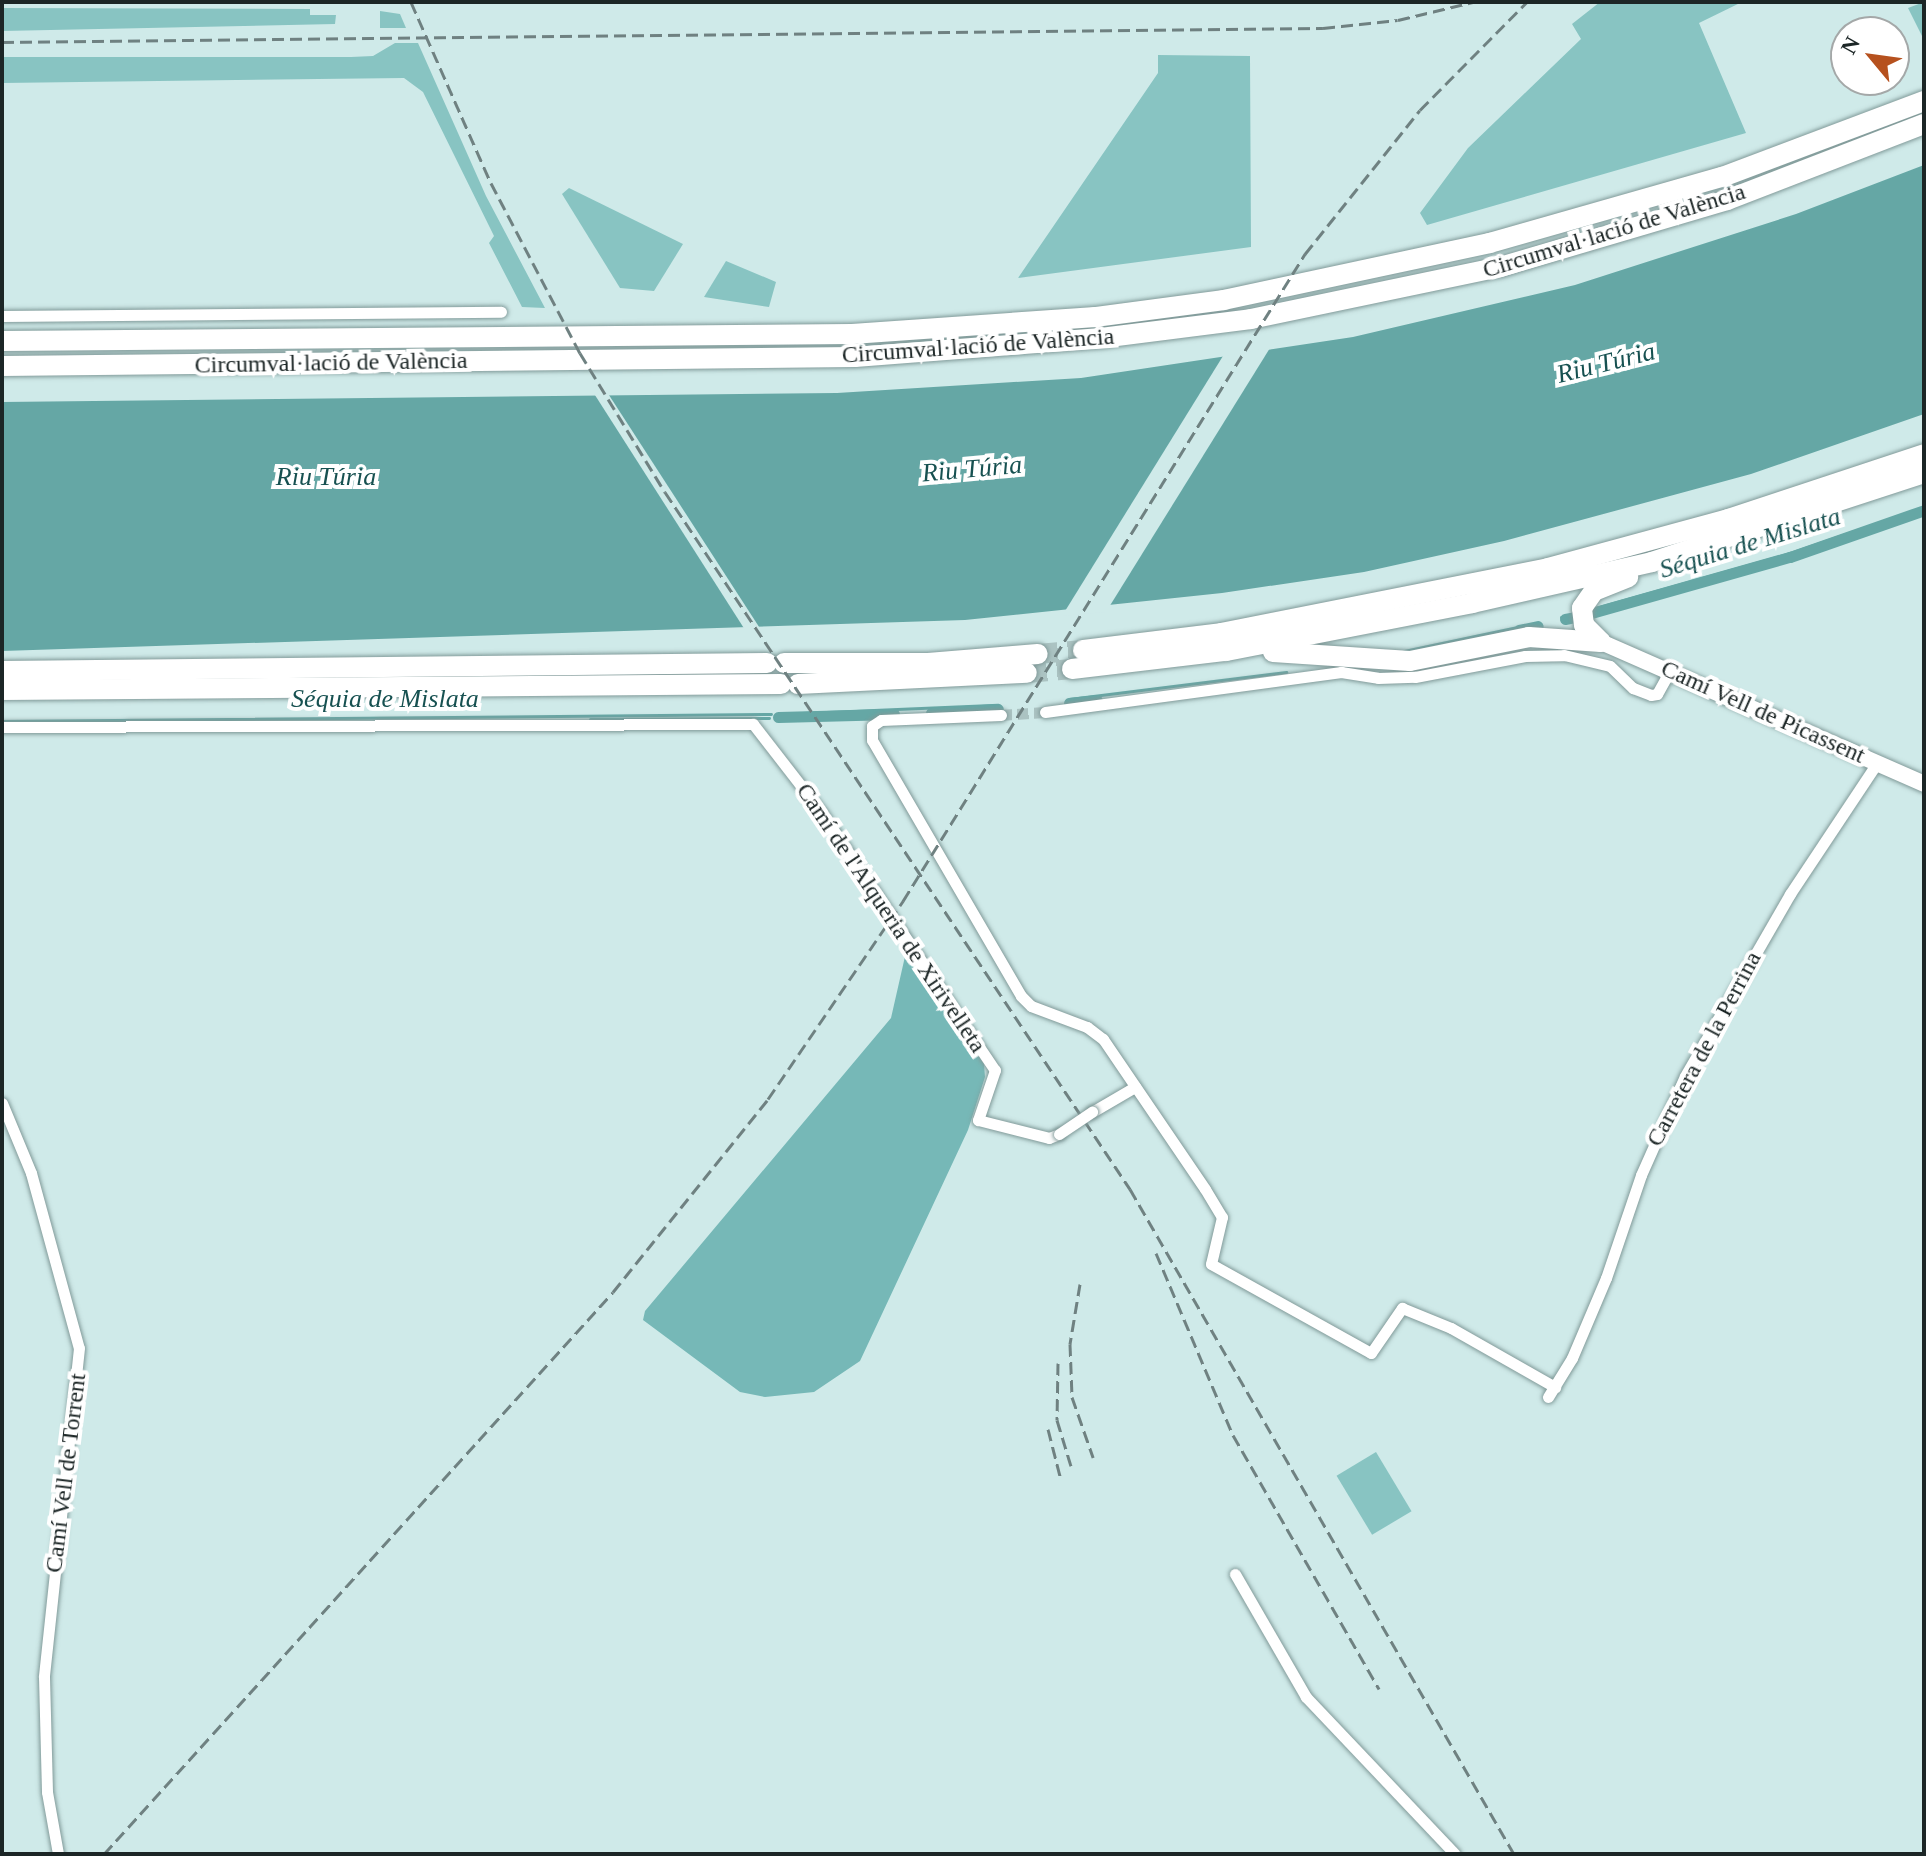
<!DOCTYPE html>
<meta charset="utf-8">
<style>
body{margin:0}
#map{position:relative;width:1926px;height:1856px;overflow:hidden;background:#cfeae9;font-family:Georgia,serif}
div>[style]{position:absolute}
.green>*{inset:0;background:#88c4c2;transform-origin:0 0}
.forest>*{inset:0;background:#76b8b7}
.water>*{inset:0;background:#65a7a5}
.pier>*{inset:0;background:#cfeae9}
.stream>*{height:3px;margin:-1.5px;padding:0 1.5px;transform-origin:1.5px;border-radius:1.5px;background:#65a7a5}
.canal>*{height:11px;margin:-5.5px;padding:0 5.5px;transform-origin:5.5px;border-radius:5.5px;background:#65a7a5}
.street-tunnel>*{height:11px;margin-top:-5.5px;transform-origin:0;background:repeating-linear-gradient(90deg,#abc3c2 0 11px,transparent 0 16.5px)}
.highway-tunnel>*{height:20px;margin-top:-10px;transform-origin:0;background:repeating-linear-gradient(90deg,#abc3c2 0 20px,transparent 0 30px)}
.roads{filter:drop-shadow(0 0 2px #819a99) drop-shadow(0 0 2px #819a99)}
.street>*{height:11px;margin:-5.5px;padding:0 5.5px;transform-origin:5.5px;border-radius:5.5px;background:#fff}
.secondary>*{height:16px;margin:-8px;padding:0 8px;transform-origin:8px;border-radius:8px;background:#fff}
.highway>*{height:20px;margin:-10px;padding:0 10px;transform-origin:10px;border-radius:10px;background:#fff}
.rail>*{height:3px;margin-top:-1.5px;transform-origin:0;background:repeating-linear-gradient(90deg,#6f8181 0 12px,transparent 0 18px)}
.bridges{filter:drop-shadow(0 0 2px #819a99) drop-shadow(0 0 2px #819a99)}
.street-bridge>*{height:11px;margin:-5.5px;padding:0 5.5px;transform-origin:5.5px;border-radius:5.5px;background:#fff}
span{translate:-50% -50%;white-space:nowrap;text-align:center;line-height:1.15;-webkit-text-stroke:8px #fff;paint-order:stroke}
.street-label{font-size:24px;color:#1c2626}
.water-label{font-size:26px;color:#175151;font-style:italic}
.frame{position:absolute;inset:0;border:4px solid #1c2626;pointer-events:none}
.north{position:absolute;left:1830px;top:16px;width:80px;height:80px;box-sizing:border-box;background:#fff;border:2px solid #a4a8a8;border-radius:50%;rotate:299deg;font-size:22px;font-weight:700;line-height:32px;text-align:center;color:#1c2626}
.north::after{content:'';display:block;margin:auto;width:28px;height:36px;background:#b6511e;clip-path:polygon(50% 0,100% 100%,50% 72%,0 100%)}
</style>
<div id="map">
<div class="green">
<i style="clip-path:polygon(1600px 2px,1742px 2px,1699px 23px,1746px 133px,1427px 225px,1420px 213px,1468px 148px,1581px 39px,1572px 24px)"></i>
<i style="clip-path:polygon(1924px 2px,1924px 40px,1908px 8px)"></i>
<i style="clip-path:polygon(2px 8px,310px 9px,310px 15px,336px 15px,335px 24px,2px 31px)"></i>
<i style="clip-path:polygon(380px 11px,400px 14px,406px 28px,380px 28px)"></i>
<i style="clip-path:polygon(395px 43px,418px 43px,486px 196px,545px 308px,522px 307px,489px 243px,494px 236px,423px 92px,404px 78px,2px 83px,2px 57px,351px 57px,373px 56px)"></i>
<i style="clip-path:polygon(1158px 55px,1250px 56px,1251px 247px,1018px 278px,1158px 73px)"></i>
<i style="clip-path:polygon(569px 188px,683px 244px,654px 291px,620px 288px,562px 194px)"></i>
<i style="clip-path:polygon(726px 261px,776px 282px,769px 307px,704px 297px)"></i>
<i style="left:1376px;top:1452px;width:69px;height:46px;rotate:59deg"></i>
</div>
<div class="forest">
<i style="clip-path:polygon(906px 952px,984px 1064px,985px 1077px,968px 1130px,860px 1361px,814px 1392px,765px 1397px,740px 1392px,643px 1320px,645px 1311px,891px 1018px)"></i>
</div>
<div class="water">
<i style="clip-path:polygon(1924px 165px,1924px 414px,1751px 474px,1504px 541px,1364px 572px,1222px 593px,965px 620px,2px 651px,2px 402px,837px 393px,1081px 378px,1353px 337px,1575px 285px,1796px 214px)"></i>
</div>
<div class="pier">
<i style="clip-path:polygon(1270px 348px,1106px 612px,1062px 616px,1223px 356px)"></i>
<i style="clip-path:polygon(593px 392px,607px 392px,763px 633px,747px 633px)"></i>
</div>
<div class="stream">
<i style="left:1592px;top:609px;width:206px;rotate:-15.8deg"></i>
<i style="left:1790px;top:553px;width:142px;rotate:-18.9deg"></i>
<i style="left:1561px;top:617px;width:15px;rotate:-16deg"></i>
<i style="left:1404px;top:651px;width:136px;rotate:-11.9deg"></i>
<i style="left:1069px;top:699px;width:219px;rotate:-7.1deg"></i>
<i style="left:779px;top:714px;width:219px;rotate:-2.4deg"></i>
<i style="left:590px;top:719px;width:179px;rotate:-0.3deg"></i>
<i style="left:2px;top:721px;width:769px;rotate:-0.52deg"></i>
</div>
<div class="canal">
<i style="left:1588px;top:614px;width:210px;rotate:-15.8deg"></i>
<i style="left:1790px;top:557px;width:142px;rotate:-19.3deg"></i>
<i style="left:1565px;top:619px;width:10px;rotate:-11deg"></i>
<i style="left:1519px;top:630px;width:19px;rotate:-12deg"></i>
<i style="left:1069px;top:703px;width:28px;rotate:-6deg"></i>
<i style="left:931px;top:713px;width:67px;rotate:-3.4deg"></i>
<i style="left:778px;top:717px;width:116px;rotate:-1.5deg"></i>
</div>
<div class="street-tunnel">
<i style="left:1001px;top:715px;width:44px;rotate:-3.9deg"></i>
</div>
<div class="highway-tunnel">
<i style="left:1038px;top:654px;width:45px;rotate:-5.1deg"></i>
<i style="left:1027px;top:673px;width:45px;rotate:-5.1deg"></i>
</div>
<div class="roads">
<div class="street">
<i style="left:2px;top:316px;width:499px;rotate:-0.5deg"></i>
<i style="left:1045px;top:712px;width:299px;rotate:-7.7deg"></i>
<i style="left:1341px;top:672px;width:37px;rotate:9deg"></i>
<i style="left:1378px;top:678px;width:37px;rotate:-2deg"></i>
<i style="left:1415px;top:677px;width:112px;rotate:-10.8deg"></i>
<i style="left:1525px;top:656px;width:39px;rotate:-1deg"></i>
<i style="left:1564px;top:655px;width:47px;rotate:13.4deg"></i>
<i style="left:1610px;top:666px;width:32px;rotate:44deg"></i>
<i style="left:1633px;top:688px;width:19px;rotate:21deg"></i>
<i style="left:1651px;top:695px;width:6px;rotate:-9deg"></i>
<i style="left:1657px;top:694px;width:26px;rotate:-61deg"></i>
<i style="left:1001px;top:715px;width:120px;rotate:177.6deg"></i>
<i style="left:881px;top:720px;width:11px;rotate:146deg"></i>
<i style="left:872px;top:726px;width:14px;rotate:90deg"></i>
<i style="left:872px;top:740px;width:296px;rotate:59.8deg"></i>
<i style="left:1021px;top:996px;width:14px;rotate:45deg"></i>
<i style="left:1031px;top:1006px;width:60px;rotate:20.6deg"></i>
<i style="left:1087px;top:1027px;width:20px;rotate:37deg"></i>
<i style="left:1103px;top:1039px;width:181px;rotate:55.8deg"></i>
<i style="left:1205px;top:1189px;width:33px;rotate:59deg"></i>
<i style="left:1222px;top:1217px;width:48px;rotate:103.2deg"></i>
<i style="left:1211px;top:1264px;width:183px;rotate:29.1deg"></i>
<i style="left:1371px;top:1353px;width:55px;rotate:-55.4deg"></i>
<i style="left:1402px;top:1308px;width:53px;rotate:22.2deg"></i>
<i style="left:1451px;top:1328px;width:120px;rotate:29.6deg"></i>
<i style="left:2px;top:727px;width:751px;rotate:-0.23deg"></i>
<i style="left:753px;top:724px;width:113px;rotate:52.2deg"></i>
<i style="left:822px;top:813px;width:310px;rotate:56.1deg"></i>
<i style="left:995px;top:1070px;width:53px;rotate:108.8deg"></i>
<i style="left:978px;top:1120px;width:73px;rotate:14.2deg"></i>
<i style="left:1049px;top:1138px;width:11px;rotate:-22deg"></i>
<i style="left:2px;top:1103px;width:76px;rotate:67.5deg"></i>
<i style="left:31px;top:1173px;width:181px;rotate:74.7deg"></i>
<i style="left:79px;top:1348px;width:331px;rotate:96.1deg"></i>
<i style="left:44px;top:1677px;width:115px;rotate:88.5deg"></i>
<i style="left:47px;top:1792px;width:63px;rotate:79.9deg"></i>
<i style="left:1092px;top:1112px;width:50px;rotate:-30.2deg"></i>
<i style="left:1548px;top:1397px;width:46px;rotate:-58.4deg"></i>
<i style="left:1572px;top:1358px;width:87px;rotate:-67deg"></i>
<i style="left:1606px;top:1278px;width:109px;rotate:-71.2deg"></i>
<i style="left:1641px;top:1175px;width:108px;rotate:-66deg"></i>
<i style="left:1685px;top:1076px;width:210px;rotate:-60deg"></i>
<i style="left:1790px;top:894px;width:157px;rotate:-56.4deg"></i>
<i style="left:1235px;top:1574px;width:142px;rotate:60deg"></i>
<i style="left:1306px;top:1697px;width:216px;rotate:46.5deg"></i>
</div>
<div class="secondary">
<i style="left:1601px;top:642px;width:353px;rotate:23.7deg"></i>
</div>
<div class="highway">
<i style="left:2px;top:341px;width:850px;rotate:-0.47deg"></i>
<i style="left:852px;top:334px;width:244px;rotate:-4deg"></i>
<i style="left:1095px;top:317px;width:130px;rotate:-7.5deg"></i>
<i style="left:1224px;top:300px;width:272px;rotate:-12.1deg"></i>
<i style="left:1490px;top:243px;width:241px;rotate:-15.9deg"></i>
<i style="left:1722px;top:177px;width:216px;rotate:-20.6deg"></i>
<i style="left:2px;top:366px;width:853px;rotate:-0.6deg"></i>
<i style="left:855px;top:357px;width:247px;rotate:-4.4deg"></i>
<i style="left:1101px;top:338px;width:151px;rotate:-7.2deg"></i>
<i style="left:1251px;top:319px;width:254px;rotate:-11.8deg"></i>
<i style="left:1500px;top:267px;width:237px;rotate:-16.4deg"></i>
<i style="left:1727px;top:200px;width:211px;rotate:-21.1deg"></i>
<i style="left:1601px;top:642px;width:24px;rotate:-135deg"></i>
<i style="left:1584px;top:625px;width:17px;rotate:-97deg"></i>
<i style="left:1582px;top:608px;width:21px;rotate:-55deg"></i>
<i style="left:1594px;top:591px;width:37px;rotate:-22deg"></i>
<i style="left:1083px;top:650px;width:139px;rotate:-7deg"></i>
<i style="left:1221px;top:633px;width:333px;rotate:-11.2deg"></i>
<i style="left:1548px;top:568px;width:187px;rotate:-15.2deg"></i>
<i style="left:1728px;top:519px;width:206px;rotate:-18.3deg"></i>
<i style="left:1273px;top:652px;width:137px;rotate:3.8deg"></i>
<i style="left:1410px;top:661px;width:121px;rotate:-11.4deg"></i>
<i style="left:1529px;top:637px;width:72px;rotate:4deg"></i>
<i style="left:784px;top:663px;width:144px"></i>
<i style="left:928px;top:663px;width:110px;rotate:-4.7deg"></i>
<i style="left:1072px;top:669px;width:155px;rotate:-6.7deg"></i>
<i style="left:1226px;top:651px;width:251px;rotate:-11deg"></i>
<i style="left:1472px;top:603px;width:185px;rotate:-12.8deg"></i>
<i style="left:1652px;top:562px;width:286px;rotate:-18.1deg"></i>
<i style="left:2px;top:671px;width:765px;rotate:-0.6deg"></i>
<i style="left:798px;top:684px;width:229px;rotate:-2.8deg"></i>
<i style="left:2px;top:690px;width:779px;rotate:-0.44deg"></i>
</div>
</div>
<div class="rail">
<i style="left:411px;top:2px;width:198px;rotate:66.2deg"></i>
<i style="left:491px;top:183px;width:192px;rotate:62.4deg"></i>
<i style="left:580px;top:353px;width:163px;rotate:58.6deg"></i>
<i style="left:665px;top:492px;width:838px;rotate:56.29deg"></i>
<i style="left:1130px;top:1189px;width:768px;rotate:60deg"></i>
<i style="left:2px;top:42px;width:1321px;rotate:-0.61deg"></i>
<i style="left:1323px;top:28px;width:75px;rotate:-6.1deg"></i>
<i style="left:1398px;top:20px;width:77px;rotate:-13.5deg"></i>
<i style="left:1156px;top:1253px;width:198px;rotate:67.1deg"></i>
<i style="left:1233px;top:1435px;width:293px;rotate:60.1deg"></i>
<i style="left:1080px;top:1284px;width:61px;rotate:99.5deg"></i>
<i style="left:1070px;top:1344px;width:53px;rotate:87.8deg"></i>
<i style="left:1072px;top:1397px;width:64px;rotate:70.7deg"></i>
<i style="left:1058px;top:1363px;width:57px;rotate:91deg"></i>
<i style="left:1057px;top:1420px;width:48px;rotate:73.1deg"></i>
<i style="left:1048px;top:1429px;width:49px;rotate:75.7deg"></i>
<i style="left:104px;top:1854px;width:758px;rotate:-47.83deg"></i>
<i style="left:613px;top:1292px;width:248px;rotate:-51.2deg"></i>
<i style="left:768px;top:1099px;width:240px;rotate:-55.7deg"></i>
<i style="left:903px;top:901px;width:762px;rotate:-58.15deg"></i>
<i style="left:1305px;top:254px;width:184px;rotate:-51.4deg"></i>
<i style="left:1420px;top:110px;width:152px;rotate:-45.3deg"></i>
</div>
<div class="bridges">
<div class="street-bridge">
<i style="left:1059px;top:1134px;width:40px;rotate:-34deg"></i>
</div>
</div>
<div class="street-label">
<span style="left:1614px;top:231px;rotate:-17deg">Circumval·lació de València</span>
<span style="left:978px;top:346px;rotate:-4deg">Circumval·lació de València</span>
<span style="left:331px;top:363px;rotate:-1deg">Circumval·lació de València</span>
<span style="left:1763px;top:712px;rotate:24deg">Camí Vell de Picassent</span>
<span style="left:891px;top:918px;rotate:56deg">Camí de l'Alqueria de Xirivelleta</span>
<span style="left:1704px;top:1049px;rotate:-62deg">Carretera de la Perrina</span>
<span style="left:66px;top:1473px;rotate:-83deg">Camí Vell de Torrent</span>
</div>
<div class="water-label">
<span style="left:1606px;top:363px;rotate:-14deg">Riu Túria</span>
<span style="left:972px;top:469px;rotate:-5deg">Riu Túria</span>
<span style="left:326px;top:477px">Riu Túria</span>
<span style="left:1750px;top:543px;rotate:-17deg">Séquia de Mislata</span>
<span style="left:385px;top:699px">Séquia de Mislata</span>
</div>
<div class="frame"></div>
<div class="north">N</div>
</div>
